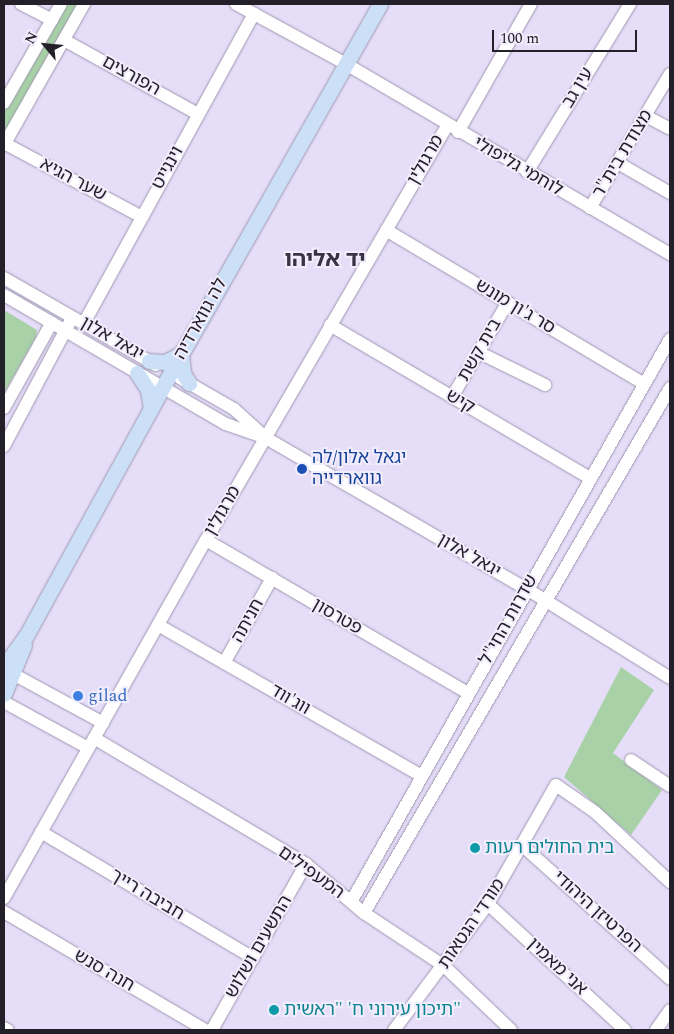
<!DOCTYPE html>
<meta charset="utf-8">
<style>
body{margin:0}
#map{position:relative;width:674px;height:1034px;overflow:hidden;background:#e6def9;font-family:Spectral,"Noto Sans Hebrew",serif}
div>[style]{position:absolute}
.green>*{inset:0;background:#a8d1a7}
.roads{filter:drop-shadow(0 0 1px #9f97b0) drop-shadow(0 0 1px #9f97b0)}
.minor>*{height:12px;margin:-6px;padding:0 6px;transform-origin:6px;border-radius:6px;background:#fff}
.major>*{height:15px;margin:-7.5px;padding:0 7.5px;transform-origin:7.5px;border-radius:7.5px;background:#cbe0f6}
.dots>*{width:14px;height:14px;translate:-50% -50%;box-sizing:border-box;border:2px solid #f2edfd;border-radius:50%}
span{translate:-50% -50%;white-space:nowrap;text-align:center;line-height:1.15;-webkit-text-stroke:4px #f2edfd;paint-order:stroke}
.street-label{font-size:18px;color:#232029}
.transit-label{font-size:18px;color:#164399}
.left{translate:0 -50%;text-align:left}
.shop-label{font-size:18px;color:#366cbe}
.culture-label{font-size:18px;color:#0d838f}
.district-label{font-size:22px;color:#393347;font-weight:700}
.frame{position:absolute;inset:0;border:5px solid #232029;pointer-events:none}
.north{position:absolute;left:20px;top:20px;width:50px;height:50px;-webkit-text-stroke:4px #f2edfd;paint-order:stroke;rotate:298deg;font-size:14px;font-weight:700;line-height:20px;text-align:center;color:#232029}
.north::after{content:'';display:block;margin:auto;width:18px;height:22px;background:#232029;clip-path:polygon(50% 0,100% 100%,50% 72%,0 100%)}
.scale{position:absolute;left:492px;top:30px;width:145px;height:22px;box-sizing:border-box;border:2px solid #232029;border-top:0;padding-left:6px;font-size:15px;line-height:18px;white-space:nowrap;color:#232029;-webkit-text-stroke:4px #f2edfd;paint-order:stroke}
</style>
<div id="map">
<div class="green">
<i style="clip-path:polygon(64px 4px,81px 4px,4px 141px,4px 108px)"></i>
<i style="clip-path:polygon(4px 310px,37px 330px,36px 337px,4px 393px)"></i>
<i style="clip-path:polygon(621px 667px,654px 690px,613px 753px,662px 790px,631px 835px,564px 777px)"></i>
</div>
<div class="roads">
<div class="minor">
<i style="left:21px;top:4px;width:35px;rotate:27deg"></i>
<i style="left:236px;top:4px;width:125px;rotate:28.6deg"></i>
<i style="left:346px;top:64px;width:376px;rotate:30.4deg"></i>
<i style="left:64px;top:40px;width:153px;rotate:28.9deg"></i>
<i style="left:4px;top:103px;width:114px;rotate:-60.1deg"></i>
<i style="left:646px;top:116px;width:27px;rotate:28deg"></i>
<i style="left:458px;top:132px;width:147px;rotate:-60.3deg"></i>
<i style="left:4px;top:143px;width:157px;rotate:28.2deg"></i>
<i style="left:4px;top:145px;width:162px;rotate:-60.4deg"></i>
<i style="left:618px;top:163px;width:60px;rotate:30deg"></i>
<i style="left:527px;top:172px;width:197px;rotate:-58.5deg"></i>
<i style="left:590px;top:208px;width:156px;rotate:-59.2deg"></i>
<i style="left:386px;top:230px;width:300px;rotate:30.8deg"></i>
<i style="left:4px;top:278px;width:175px;rotate:29.8deg"></i>
<i style="left:4px;top:295px;width:257px;rotate:30.2deg"></i>
<i style="left:226px;top:424px;width:42px;rotate:19.3deg"></i>
<i style="left:266px;top:438px;width:302px;rotate:30.1deg"></i>
<i style="left:527px;top:589px;width:168px;rotate:31.9deg"></i>
<i style="left:84px;top:323px;width:353px;rotate:-61.2deg"></i>
<i style="left:330px;top:325px;width:302px;rotate:30.5deg"></i>
<i style="left:478px;top:352px;width:75px;rotate:26.2deg"></i>
<i style="left:180px;top:378px;width:62px;rotate:29.9deg"></i>
<i style="left:234px;top:409px;width:43px;rotate:42.2deg"></i>
<i style="left:452px;top:397px;width:110px;rotate:-59.5deg"></i>
<i style="left:4px;top:408px;width:98px;rotate:-60.8deg"></i>
<i style="left:4px;top:446px;width:140px;rotate:-62deg"></i>
<i style="left:206px;top:540px;width:303px;rotate:30.3deg"></i>
<i style="left:158px;top:625px;width:304px;rotate:29.8deg"></i>
<i style="left:224px;top:663px;width:98px;rotate:-60.5deg"></i>
<i style="left:4px;top:669px;width:113px;rotate:28.6deg"></i>
<i style="left:4px;top:702px;width:96px;rotate:28.7deg"></i>
<i style="left:94px;top:738px;width:247px;rotate:30.7deg"></i>
<i style="left:306px;top:864px;width:76px;rotate:40.2deg"></i>
<i style="left:364px;top:913px;width:96px;rotate:33.5deg"></i>
<i style="left:444px;top:966px;width:93px;rotate:43.7deg"></i>
<i style="left:631px;top:760px;width:47px;rotate:33.7deg"></i>
<i style="left:41px;top:832px;width:247px;rotate:30.7deg"></i>
<i style="left:523px;top:846px;width:198px;rotate:42.1deg"></i>
<i style="left:4px;top:898px;width:411px;rotate:-60.6deg"></i>
<i style="left:206px;top:540px;width:479px;rotate:-59.8deg"></i>
<i style="left:351px;top:902px;width:647px;rotate:-60.46deg"></i>
<i style="left:488px;top:904px;width:186px;rotate:42.6deg"></i>
<i style="left:4px;top:912px;width:233px;rotate:30.4deg"></i>
<i style="left:364px;top:913px;width:608px;rotate:-59.76deg"></i>
<i style="left:4px;top:1028px;width:4px;rotate:27deg"></i>
<i style="left:212px;top:1030px;width:191px;rotate:-60.5deg"></i>
<i style="left:394px;top:1030px;width:157px;rotate:-53.3deg"></i>
<i style="left:488px;top:904px;width:137px;rotate:-60.3deg"></i>
<i style="left:556px;top:785px;width:47px;rotate:34.7deg"></i>
<i style="left:595px;top:812px;width:103px;rotate:43deg"></i>
<i style="left:656px;top:1030px;width:24px;rotate:-55deg"></i>
</div>
<div class="major">
<i style="left:181px;top:354px;width:19px;rotate:84deg"></i>
<i style="left:183px;top:373px;width:12px;rotate:59deg"></i>
<i style="left:149px;top:361px;width:16px;rotate:4deg"></i>
<i style="left:165px;top:362px;width:18px;rotate:-27deg"></i>
<i style="left:137px;top:373px;width:20px;rotate:57deg"></i>
<i style="left:148px;top:390px;width:19px;rotate:81deg"></i>
<i style="left:4px;top:666px;width:37px;rotate:-54deg"></i>
<i style="left:26px;top:636px;width:301px;rotate:-61.2deg"></i>
<i style="left:171px;top:372px;width:423px;rotate:-60.4deg"></i>
<i style="left:4px;top:694px;width:53px;rotate:-67.8deg"></i>
</div>
</div>
<div class="dots">
<i style="left:302px;top:469px;background:#1a4fb4"></i>
<i style="left:78px;top:696px;background:#3f7fe0"></i>
<i style="left:475px;top:848px;background:#0f9aa8"></i>
<i style="left:274px;top:1010px;background:#0f9aa8"></i>
</div>
<div class="street-label">
<span style="left:131px;top:76px;rotate:29deg">הפורצים</span>
<span style="left:578px;top:88px;rotate:-59deg">עין גב</span>
<span style="left:623px;top:154px;rotate:-59deg">מצודת בית"ר</span>
<span style="left:426px;top:160px;rotate:-60deg">מרגולין</span>
<span style="left:518px;top:167px;rotate:30deg">לוחמי גליפולי</span>
<span style="left:168px;top:168px;rotate:-61deg">וינגייט</span>
<span style="left:73px;top:180px;rotate:28deg">שער הגיא</span>
<span style="left:515px;top:307px;rotate:31deg">סר ג'ון מונש</span>
<span style="left:201px;top:319px;rotate:-61deg">לה גווארדיה</span>
<span style="left:112px;top:339px;rotate:30deg">יגאל אלון</span>
<span style="left:480px;top:350px;rotate:-60deg">בית קשת</span>
<span style="left:460px;top:402px;rotate:31deg">קיש</span>
<span style="left:223px;top:511px;rotate:-60deg">מרגולין</span>
<span style="left:469px;top:556px;rotate:30deg">יגאל אלון</span>
<span style="left:337px;top:617px;rotate:30deg">פטרסון</span>
<span style="left:509px;top:620px;rotate:-61deg">שדרות החי"ל</span>
<span style="left:248px;top:621px;rotate:-61deg">חניתה</span>
<span style="left:290px;top:700px;rotate:30deg">ווג'ווד</span>
<span style="left:311px;top:873px;rotate:36deg">המעפילים</span>
<span style="left:147px;top:895px;rotate:31deg">חביבה רייך</span>
<span style="left:597px;top:912px;rotate:42deg">הפרטיזן היהודי</span>
<span style="left:472px;top:924px;rotate:-56deg">מורדי הגטאות</span>
<span style="left:259px;top:947px;rotate:-60deg">התשעים ושלוש</span>
<span style="left:557px;top:967px;rotate:43deg">אני מאמין</span>
<span style="left:104px;top:971px;rotate:30deg">חנה סנש</span>
</div>
<div class="transit-label">
<span class="left" style="left:312px;top:469px">יגאל אלון/לה<br>גווארדייה</span>
</div>
<div class="shop-label">
<span class="left" style="left:88px;top:696px">gilad</span>
</div>
<div class="culture-label">
<span class="left" style="left:485px;top:848px">בית החולים רעות</span>
<span class="left" style="left:284px;top:1010px">תיכון עירוני ח' "ראשית"</span>
</div>
<div class="district-label">
<span style="left:325px;top:260px">יד אליהו</span>
</div>
<div class="frame"></div>
<div class="north">N</div>
<div class="scale">100 m</div>
</div>
